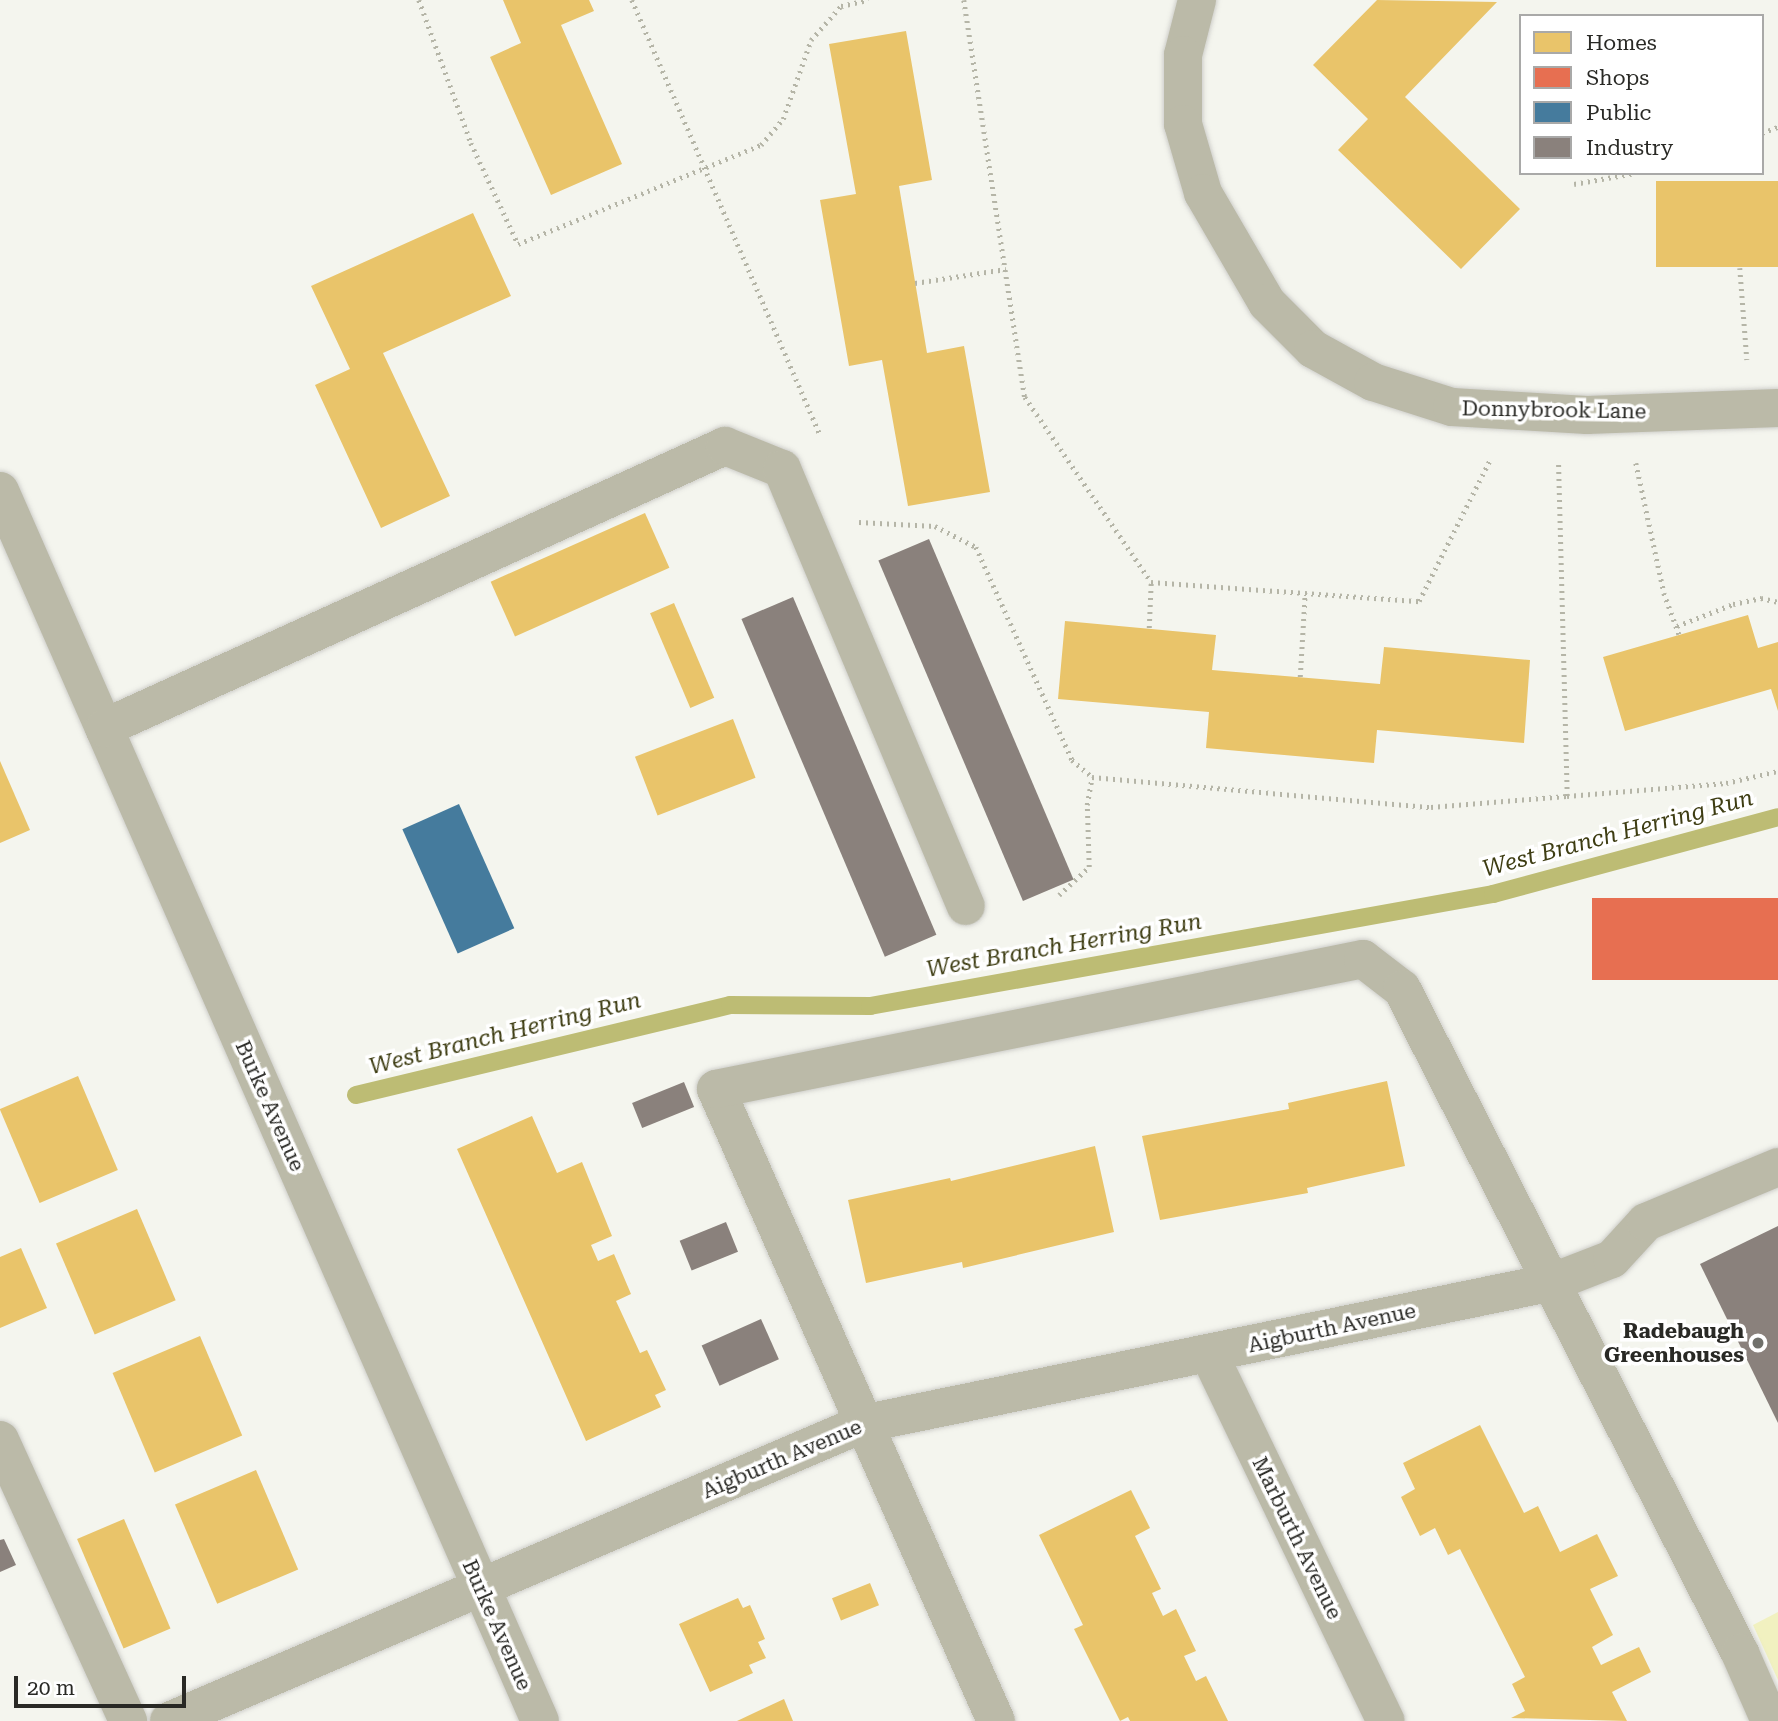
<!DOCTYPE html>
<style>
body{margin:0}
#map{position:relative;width:1778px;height:1721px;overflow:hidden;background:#f4f5ee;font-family:"Roboto Serif",serif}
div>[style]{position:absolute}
.green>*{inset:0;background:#f1f1c0}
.homes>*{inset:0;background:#e9c46a;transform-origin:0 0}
.shops>*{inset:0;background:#e76f51;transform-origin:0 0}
.public>*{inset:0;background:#457b9d;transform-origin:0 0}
.industry>*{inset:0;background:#8a817c;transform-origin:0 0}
.stream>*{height:18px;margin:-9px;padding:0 9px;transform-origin:9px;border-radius:9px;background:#bdbc74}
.path>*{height:4.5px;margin-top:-2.25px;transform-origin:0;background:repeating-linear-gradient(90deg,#b5b5a7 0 2px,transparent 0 7px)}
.roads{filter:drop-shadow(0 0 2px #cfcfcb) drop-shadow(0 0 2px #cfcfcb)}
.minor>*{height:38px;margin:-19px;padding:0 19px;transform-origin:19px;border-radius:19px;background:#bbbaa8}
.dots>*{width:19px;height:19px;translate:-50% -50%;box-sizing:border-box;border:4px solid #fff;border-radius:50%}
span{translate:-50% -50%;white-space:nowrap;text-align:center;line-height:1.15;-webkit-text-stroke:7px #fff;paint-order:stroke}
.street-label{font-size:21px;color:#292925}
.poi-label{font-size:21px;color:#292925;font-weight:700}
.right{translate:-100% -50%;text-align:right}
.water-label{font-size:23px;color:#3e3d13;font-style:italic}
.legend{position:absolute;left:1519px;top:14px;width:245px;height:161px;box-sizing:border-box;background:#fff;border:2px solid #a9a9a8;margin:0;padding:9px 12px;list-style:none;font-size:21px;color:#292925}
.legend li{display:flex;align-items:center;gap:14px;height:35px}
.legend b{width:35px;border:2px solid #a9a9a8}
.scale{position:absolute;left:14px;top:1676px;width:172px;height:32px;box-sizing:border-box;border:4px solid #292925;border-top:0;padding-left:9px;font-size:21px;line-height:24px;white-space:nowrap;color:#292925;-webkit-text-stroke:5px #fff;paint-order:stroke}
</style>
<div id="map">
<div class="green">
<i style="clip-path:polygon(1778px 1612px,1778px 1680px,1753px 1625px)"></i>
</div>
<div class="homes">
<i style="clip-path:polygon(503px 0,589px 0,594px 11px,561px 25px,622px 164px,551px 195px,490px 57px,521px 43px)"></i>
<i style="clip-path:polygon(1377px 0,1497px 2px,1405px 97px,1520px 209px,1461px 269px,1338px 150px,1368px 119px,1313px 65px)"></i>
<i style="clip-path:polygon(906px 31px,932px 180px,899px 186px,927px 353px,964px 346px,990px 492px,908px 506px,882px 360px,849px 366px,820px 200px,856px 194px,829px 44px)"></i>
<i style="left:1778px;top:181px;width:86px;height:122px;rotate:90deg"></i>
<i style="clip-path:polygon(473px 213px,511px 296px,383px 353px,450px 496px,381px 528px,315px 385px,350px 369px,311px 286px)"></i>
<i style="left:645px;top:513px;width:60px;height:169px;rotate:66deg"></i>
<i style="left:674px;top:603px;width:103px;height:26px;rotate:67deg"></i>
<i style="clip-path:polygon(1748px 615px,1758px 648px,1778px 642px,1778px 711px,1771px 689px,1625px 731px,1603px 657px)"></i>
<i style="clip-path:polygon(1065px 621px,1216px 635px,1212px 670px,1380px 684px,1384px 647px,1530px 660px,1524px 743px,1377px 730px,1374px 763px,1206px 748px,1209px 712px,1058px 699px)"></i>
<i style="left:733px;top:719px;width:63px;height:105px;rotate:69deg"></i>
<i style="clip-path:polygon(0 761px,30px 830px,0 843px)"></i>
<i style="left:78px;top:1076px;width:102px;height:85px;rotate:67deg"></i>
<i style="clip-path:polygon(1387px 1081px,1405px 1166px,1307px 1188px,1308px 1193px,1160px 1220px,1142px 1136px,1289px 1109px,1288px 1103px)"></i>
<i style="clip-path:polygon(532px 1116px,557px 1173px,582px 1162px,612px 1236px,591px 1245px,598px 1261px,614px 1254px,631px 1294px,616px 1301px,640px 1353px,647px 1350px,666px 1390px,655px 1395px,661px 1407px,586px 1441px,457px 1149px)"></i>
<i style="clip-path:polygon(1095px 1146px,1114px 1232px,963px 1268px,962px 1262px,866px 1283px,848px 1200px,950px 1178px,951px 1181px)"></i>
<i style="left:137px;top:1209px;width:99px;height:88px;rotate:67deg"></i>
<i style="clip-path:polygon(21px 1248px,47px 1308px,0 1328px,0 1257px)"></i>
<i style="left:200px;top:1336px;width:108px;height:95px;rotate:67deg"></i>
<i style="clip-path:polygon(1480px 1425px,1524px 1513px,1538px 1506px,1560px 1552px,1597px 1534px,1618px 1576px,1590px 1589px,1613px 1635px,1592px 1647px,1601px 1665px,1639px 1647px,1651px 1672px,1612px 1692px,1627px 1721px,1511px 1718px,1525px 1711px,1512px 1684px,1525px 1677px,1460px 1549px,1448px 1555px,1435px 1528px,1420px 1536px,1401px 1497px,1415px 1489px,1403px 1463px)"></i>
<i style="left:256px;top:1470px;width:108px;height:88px;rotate:67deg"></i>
<i style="clip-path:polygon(1131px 1490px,1150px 1528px,1135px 1536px,1161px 1589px,1152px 1593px,1163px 1616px,1176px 1609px,1196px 1651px,1184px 1656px,1196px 1681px,1206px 1676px,1228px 1721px,1130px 1721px,1128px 1717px,1120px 1721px,1074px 1629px,1083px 1625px,1039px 1535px)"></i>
<i style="left:124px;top:1519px;width:119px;height:51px;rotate:67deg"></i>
<i style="left:870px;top:1583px;width:24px;height:41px;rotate:68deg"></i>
<i style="clip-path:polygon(738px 1598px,743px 1608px,750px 1605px,765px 1639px,758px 1642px,766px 1658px,749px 1665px,753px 1673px,710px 1692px,679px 1624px)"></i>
<i style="clip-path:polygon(784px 1699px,793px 1721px,737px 1721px)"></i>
</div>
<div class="shops">
<i style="left:1778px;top:898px;width:82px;height:186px;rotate:90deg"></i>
</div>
<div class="public">
<i style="left:459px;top:804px;width:136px;height:62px;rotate:66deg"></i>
</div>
<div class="industry">
<i style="left:929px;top:539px;width:370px;height:55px;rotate:67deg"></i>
<i style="left:793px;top:597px;width:367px;height:56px;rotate:67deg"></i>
<i style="left:684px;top:1082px;width:27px;height:56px;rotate:68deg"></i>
<i style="left:726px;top:1222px;width:32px;height:50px;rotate:68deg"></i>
<i style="clip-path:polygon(1778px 1226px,1778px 1423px,1700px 1264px)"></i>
<i style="left:761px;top:1319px;width:44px;height:65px;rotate:66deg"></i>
<i style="clip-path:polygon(4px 1539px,16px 1565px,0 1572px,0 1540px)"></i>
</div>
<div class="stream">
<i style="left:356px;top:1095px;width:385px;rotate:-13.5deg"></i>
<i style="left:730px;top:1005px;width:140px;rotate:0.4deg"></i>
<i style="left:870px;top:1006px;width:633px;rotate:-10.19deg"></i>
<i style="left:1493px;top:894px;width:295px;rotate:-15.1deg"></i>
</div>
<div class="path">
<i style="left:419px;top:0;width:152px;rotate:70deg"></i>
<i style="left:471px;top:143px;width:111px;rotate:65deg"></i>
<i style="left:518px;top:244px;width:262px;rotate:-22.2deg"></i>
<i style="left:761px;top:145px;width:34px;rotate:-50deg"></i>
<i style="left:783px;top:119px;width:84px;rotate:-70.5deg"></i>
<i style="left:811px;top:40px;width:45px;rotate:-48.6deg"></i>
<i style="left:841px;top:6px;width:28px;rotate:-13deg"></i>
<i style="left:632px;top:0;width:475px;rotate:66.6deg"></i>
<i style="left:964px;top:0;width:402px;rotate:81.3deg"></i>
<i style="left:1025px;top:397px;width:224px;rotate:55.7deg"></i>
<i style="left:1151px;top:582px;width:269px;rotate:4.1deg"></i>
<i style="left:1419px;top:601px;width:160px;rotate:-63.3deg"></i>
<i style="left:1762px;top:133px;width:17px;rotate:-21deg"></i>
<i style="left:1574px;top:184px;width:62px;rotate:-10.2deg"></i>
<i style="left:1740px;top:268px;width:92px;rotate:85.6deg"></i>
<i style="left:915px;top:283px;width:92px;rotate:-8.7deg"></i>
<i style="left:1636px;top:463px;width:133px;rotate:77.8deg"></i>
<i style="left:1664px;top:593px;width:44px;rotate:69.9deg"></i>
<i style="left:859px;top:522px;width:76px;rotate:3deg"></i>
<i style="left:935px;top:526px;width:46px;rotate:27.1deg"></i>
<i style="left:976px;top:547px;width:234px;rotate:65.7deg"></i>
<i style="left:1072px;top:760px;width:26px;rotate:40deg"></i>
<i style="left:1092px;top:777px;width:340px;rotate:5.1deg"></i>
<i style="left:1431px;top:807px;width:136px;rotate:-4.6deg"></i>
<i style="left:1567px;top:796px;width:333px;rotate:-91.5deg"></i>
<i style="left:1677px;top:626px;width:60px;rotate:-21.4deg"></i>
<i style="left:1733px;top:604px;width:29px;rotate:-12deg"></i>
<i style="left:1761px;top:598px;width:17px;rotate:13deg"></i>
<i style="left:1149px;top:628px;width:46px;rotate:-87.5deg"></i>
<i style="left:1300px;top:677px;width:84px;rotate:-86.6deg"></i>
<i style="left:1567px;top:796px;width:160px;rotate:-4.7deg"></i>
<i style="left:1726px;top:783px;width:53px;rotate:-13deg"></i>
<i style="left:1059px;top:895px;width:41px;rotate:-43deg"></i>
<i style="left:1089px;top:867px;width:62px;rotate:-91.8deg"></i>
<i style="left:1087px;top:805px;width:28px;rotate:-80deg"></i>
</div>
<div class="roads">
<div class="minor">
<i style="left:1197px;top:0;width:57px;rotate:104.3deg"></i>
<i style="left:1183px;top:55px;width:69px;rotate:90deg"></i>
<i style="left:1183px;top:124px;width:72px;rotate:73.8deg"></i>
<i style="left:1203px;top:193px;width:127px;rotate:59.8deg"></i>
<i style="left:1267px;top:303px;width:65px;rotate:45deg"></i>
<i style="left:1313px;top:349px;width:68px;rotate:28.8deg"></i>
<i style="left:1373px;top:382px;width:83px;rotate:17.6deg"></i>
<i style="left:1452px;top:407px;width:135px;rotate:3.4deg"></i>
<i style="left:1587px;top:415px;width:191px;rotate:-2.1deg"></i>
<i style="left:0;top:491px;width:1343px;rotate:66.3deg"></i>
<i style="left:104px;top:728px;width:682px;rotate:-24.42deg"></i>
<i style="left:725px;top:446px;width:61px;rotate:22deg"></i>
<i style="left:782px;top:469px;width:474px;rotate:67.2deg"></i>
<i style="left:1209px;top:1354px;width:407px;rotate:64.3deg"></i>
<i style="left:0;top:1440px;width:309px;rotate:65.5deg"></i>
<i style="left:169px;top:1721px;width:754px;rotate:-23.2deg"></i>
<i style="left:862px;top:1424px;width:705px;rotate:-11.61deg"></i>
<i style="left:1553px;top:1282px;width:63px;rotate:-21.3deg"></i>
<i style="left:1612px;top:1259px;width:50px;rotate:-47.4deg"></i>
<i style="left:1646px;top:1222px;width:143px;rotate:-22.6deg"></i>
<i style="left:996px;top:1721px;width:691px;rotate:-113.9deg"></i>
<i style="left:716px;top:1089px;width:660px;rotate:-11.36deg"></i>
<i style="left:1363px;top:959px;width:49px;rotate:37.6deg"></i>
<i style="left:1402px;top:989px;width:745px;rotate:63.02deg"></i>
<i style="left:1740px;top:1653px;width:74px;rotate:66.2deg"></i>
</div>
</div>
<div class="dots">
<i style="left:1758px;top:1343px;background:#70706b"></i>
</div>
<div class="street-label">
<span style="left:1554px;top:410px;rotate:1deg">Donnybrook Lane</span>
<span style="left:270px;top:1106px;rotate:66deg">Burke Avenue</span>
<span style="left:1332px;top:1328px;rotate:-12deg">Aigburth Avenue</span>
<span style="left:782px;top:1459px;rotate:-23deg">Aigburth Avenue</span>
<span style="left:1297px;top:1538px;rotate:64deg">Marburth Avenue</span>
<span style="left:497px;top:1625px;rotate:66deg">Burke Avenue</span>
</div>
<div class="poi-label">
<span class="right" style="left:1744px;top:1343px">Radebaugh<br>Greenhouses</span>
</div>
<div class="water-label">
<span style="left:1618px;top:834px;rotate:-15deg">West Branch Herring Run</span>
<span style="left:1064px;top:946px;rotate:-10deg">West Branch Herring Run</span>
<span style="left:505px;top:1034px;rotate:-14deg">West Branch Herring Run</span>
</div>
<ul class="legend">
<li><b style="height:19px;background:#e9c46a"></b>Homes</li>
<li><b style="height:19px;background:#e76f51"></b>Shops</li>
<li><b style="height:19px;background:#457b9d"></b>Public</li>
<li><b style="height:19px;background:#8a817c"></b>Industry</li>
</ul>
<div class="scale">20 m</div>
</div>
